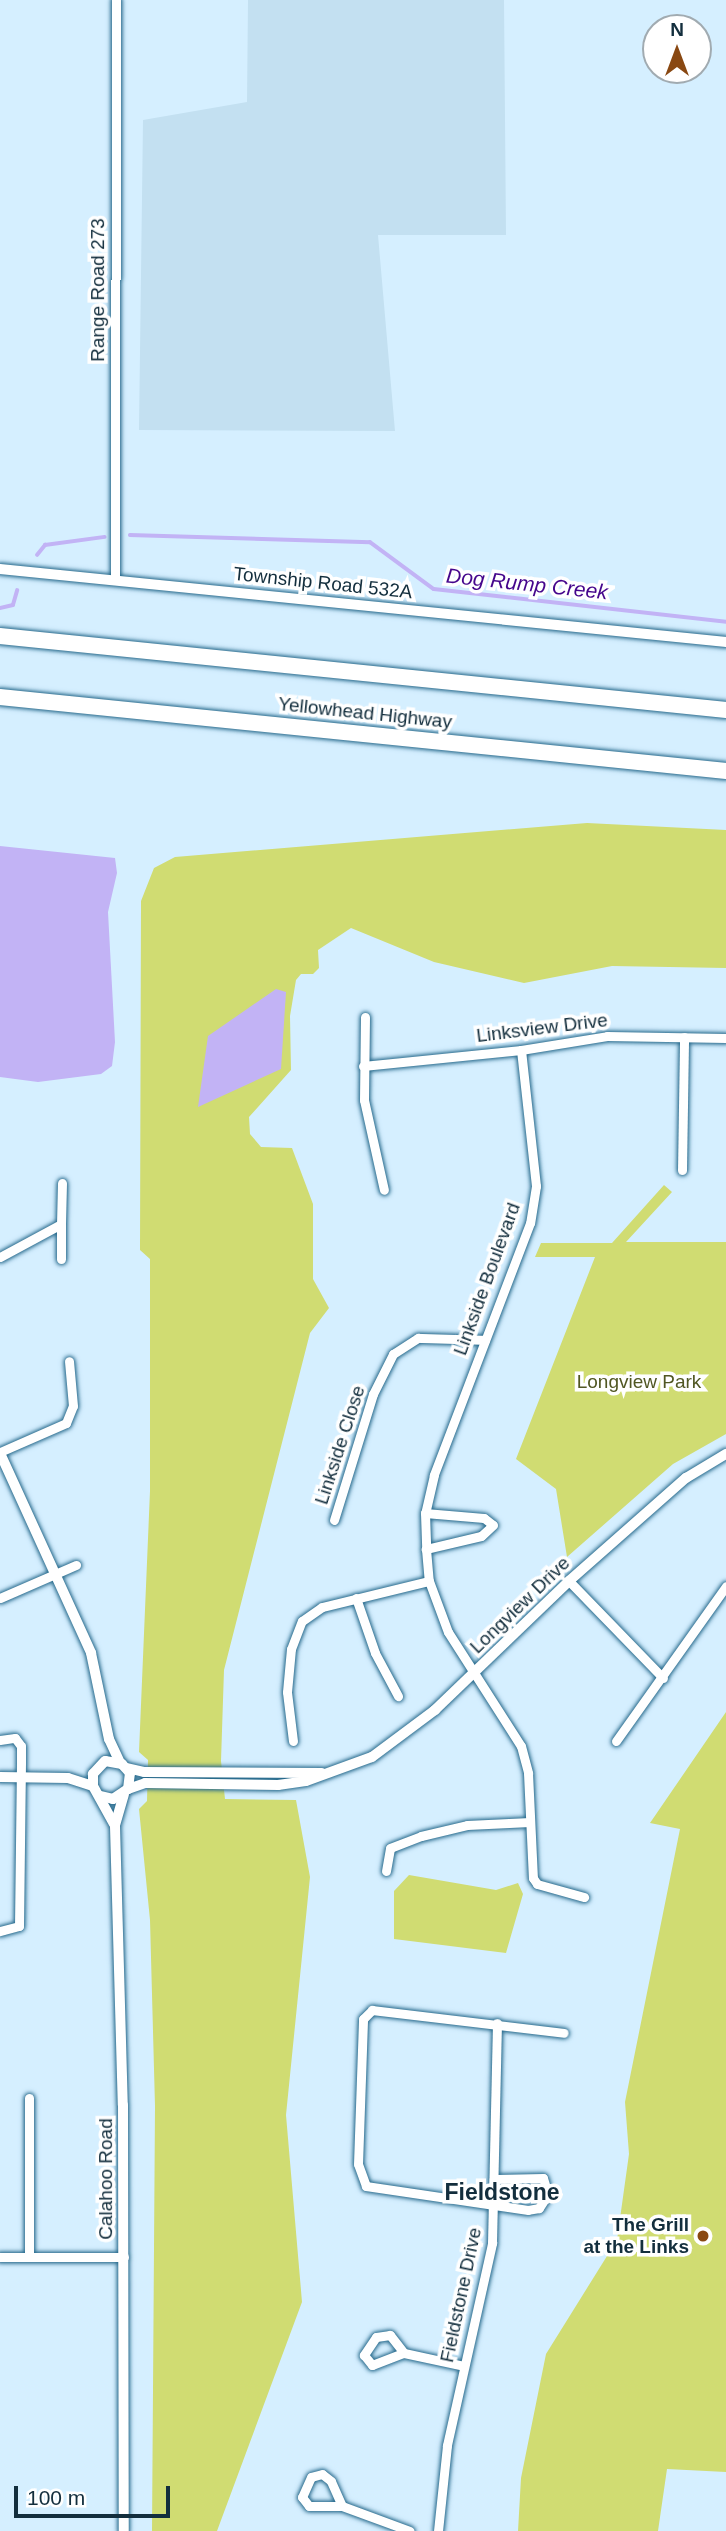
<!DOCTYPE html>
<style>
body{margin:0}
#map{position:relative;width:726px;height:2531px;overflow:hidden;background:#d5efff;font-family:Arial,sans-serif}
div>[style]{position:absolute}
.built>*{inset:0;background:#c3e0f1}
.green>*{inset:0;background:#d0dc72}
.water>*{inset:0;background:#c2b3f5}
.stream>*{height:3.5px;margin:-1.75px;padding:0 1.75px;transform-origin:1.75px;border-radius:1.75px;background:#c2b3f5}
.roads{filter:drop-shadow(0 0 2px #26698c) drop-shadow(0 0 2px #26698c)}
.minor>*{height:9px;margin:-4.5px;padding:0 4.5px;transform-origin:4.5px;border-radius:4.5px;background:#fff}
.tertiary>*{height:10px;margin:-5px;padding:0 5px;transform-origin:5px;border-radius:5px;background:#fff}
.motorway>*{height:16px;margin:-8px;padding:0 8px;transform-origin:8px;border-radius:8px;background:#fff}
.dots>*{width:19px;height:19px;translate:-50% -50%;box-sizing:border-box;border:4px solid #fff;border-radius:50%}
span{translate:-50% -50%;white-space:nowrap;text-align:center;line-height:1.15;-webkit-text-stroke:7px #fff;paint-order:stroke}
.street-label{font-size:19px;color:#132e3d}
.park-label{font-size:19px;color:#515723}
.poi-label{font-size:19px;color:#132e3d;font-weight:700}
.right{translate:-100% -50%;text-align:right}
.water-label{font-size:21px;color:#45068c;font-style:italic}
.quarter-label{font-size:23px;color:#132e3d;font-weight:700}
.north{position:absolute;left:642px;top:14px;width:70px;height:70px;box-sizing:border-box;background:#fff;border:2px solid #a1abb1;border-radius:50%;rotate:0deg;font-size:19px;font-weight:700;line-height:28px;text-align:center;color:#132e3d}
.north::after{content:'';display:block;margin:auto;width:24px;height:32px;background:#894812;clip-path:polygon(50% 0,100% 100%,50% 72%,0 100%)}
.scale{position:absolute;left:14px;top:2486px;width:156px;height:32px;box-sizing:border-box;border:4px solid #132e3d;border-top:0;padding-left:9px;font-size:21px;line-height:24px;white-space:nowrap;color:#132e3d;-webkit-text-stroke:5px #fff;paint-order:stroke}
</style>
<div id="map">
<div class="built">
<i style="clip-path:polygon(248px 0,504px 0,506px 235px,378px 235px,395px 431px,139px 430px,143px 120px,247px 102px)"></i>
</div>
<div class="green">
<i style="clip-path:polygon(587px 823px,726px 830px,726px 968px,612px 966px,524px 983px,434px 962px,351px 928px,318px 950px,319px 968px,313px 974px,301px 974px,296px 980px,290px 1016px,291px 1070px,249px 1117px,250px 1134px,261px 1147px,292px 1148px,313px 1204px,313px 1279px,329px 1308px,310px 1333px,224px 1670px,221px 1761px,225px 1799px,296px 1800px,310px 1877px,286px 2115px,302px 2302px,217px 2531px,152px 2531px,155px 2106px,150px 1920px,139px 1809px,147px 1801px,148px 1760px,139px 1752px,150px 1491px,150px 1259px,140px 1250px,141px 901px,154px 868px,175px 857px)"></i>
<i style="clip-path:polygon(664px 1185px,672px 1192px,626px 1242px,726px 1242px,726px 1434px,673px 1464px,567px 1557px,556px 1489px,516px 1459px,595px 1257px,535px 1257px,541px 1243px,612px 1243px)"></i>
<i style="clip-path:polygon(726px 1712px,726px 2472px,667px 2469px,658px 2531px,518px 2531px,521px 2478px,546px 2354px,617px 2240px,629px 2154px,625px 2102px,680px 1829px,650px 1823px)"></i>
<i style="clip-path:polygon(409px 1875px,496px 1890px,518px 1883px,523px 1894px,506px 1953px,394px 1939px,394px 1891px)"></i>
</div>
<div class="water">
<i style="clip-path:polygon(0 846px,115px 858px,117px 873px,108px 912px,115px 1042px,112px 1066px,101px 1074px,38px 1082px,0 1077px)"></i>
<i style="clip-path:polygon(276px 989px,286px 992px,281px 1069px,198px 1107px,208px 1036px)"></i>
</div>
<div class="stream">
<i style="left:130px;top:535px;width:240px;rotate:1.7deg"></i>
<i style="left:370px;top:542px;width:79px;rotate:36.3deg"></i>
<i style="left:434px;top:589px;width:294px;rotate:6.4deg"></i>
<i style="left:37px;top:555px;width:13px;rotate:-51deg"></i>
<i style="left:45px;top:545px;width:60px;rotate:-7.7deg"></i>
<i style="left:0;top:608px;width:13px;rotate:-13deg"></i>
<i style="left:13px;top:605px;width:15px;rotate:-74deg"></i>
</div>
<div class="roads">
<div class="minor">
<i style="left:115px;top:579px;width:579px;rotate:-89.9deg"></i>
<i style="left:365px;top:1017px;width:83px;rotate:90.7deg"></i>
<i style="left:364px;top:1100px;width:92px;rotate:77.5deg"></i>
<i style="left:521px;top:1050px;width:137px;rotate:83.7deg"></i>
<i style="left:536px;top:1186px;width:37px;rotate:99deg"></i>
<i style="left:530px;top:1223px;width:270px;rotate:110.9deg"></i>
<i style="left:434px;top:1475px;width:39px;rotate:103deg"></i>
<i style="left:425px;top:1513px;width:36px;rotate:88deg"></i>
<i style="left:426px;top:1549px;width:32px;rotate:85deg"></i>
<i style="left:429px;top:1581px;width:54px;rotate:69.6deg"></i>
<i style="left:448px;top:1632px;width:135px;rotate:57.4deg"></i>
<i style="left:521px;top:1746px;width:28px;rotate:75deg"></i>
<i style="left:528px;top:1773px;width:105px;rotate:87.3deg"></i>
<i style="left:533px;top:1878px;width:7px;rotate:56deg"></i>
<i style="left:537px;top:1884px;width:49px;rotate:15.5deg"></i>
<i style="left:363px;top:1066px;width:159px;rotate:-5.8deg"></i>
<i style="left:521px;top:1050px;width:87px;rotate:-9.2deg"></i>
<i style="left:607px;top:1036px;width:119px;rotate:1deg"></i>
<i style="left:682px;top:1170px;width:133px;rotate:-89.1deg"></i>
<i style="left:0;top:1257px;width:69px;rotate:-28.4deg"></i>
<i style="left:61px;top:1224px;width:41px;rotate:-88.6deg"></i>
<i style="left:61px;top:1259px;width:35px;rotate:-90deg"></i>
<i style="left:0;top:1452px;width:72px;rotate:-23.7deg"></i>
<i style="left:66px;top:1423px;width:18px;rotate:-68deg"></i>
<i style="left:73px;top:1406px;width:45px;rotate:-95.1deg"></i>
<i style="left:425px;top:1513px;width:59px;rotate:4.8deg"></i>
<i style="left:484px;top:1518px;width:11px;rotate:38deg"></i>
<i style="left:493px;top:1525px;width:16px;rotate:137deg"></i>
<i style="left:481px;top:1536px;width:57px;rotate:166.7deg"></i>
<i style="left:334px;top:1520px;width:132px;rotate:-72.8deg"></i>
<i style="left:373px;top:1394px;width:45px;rotate:-63.4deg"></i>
<i style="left:393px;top:1354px;width:30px;rotate:-33deg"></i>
<i style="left:418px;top:1338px;width:67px;rotate:1.7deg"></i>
<i style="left:569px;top:1581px;width:135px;rotate:45.9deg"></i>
<i style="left:0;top:1598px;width:83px;rotate:-23.5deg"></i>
<i style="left:356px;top:1598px;width:58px;rotate:70.9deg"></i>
<i style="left:375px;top:1653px;width:49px;rotate:61.9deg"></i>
<i style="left:0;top:1740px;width:15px;rotate:-8deg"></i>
<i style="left:15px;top:1738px;width:10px;rotate:53deg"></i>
<i style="left:21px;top:1746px;width:17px;rotate:90deg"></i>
<i style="left:21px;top:1763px;width:163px;rotate:90.7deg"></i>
<i style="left:19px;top:1926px;width:20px;rotate:165deg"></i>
<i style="left:293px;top:1741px;width:49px;rotate:-97deg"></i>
<i style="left:287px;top:1692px;width:43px;rotate:-84.7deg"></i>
<i style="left:291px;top:1649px;width:30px;rotate:-69deg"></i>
<i style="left:302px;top:1621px;width:24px;rotate:-35deg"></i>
<i style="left:322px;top:1607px;width:110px;rotate:-13.7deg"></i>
<i style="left:616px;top:1741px;width:190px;rotate:-54.6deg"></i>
<i style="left:386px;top:1871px;width:23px;rotate:-80deg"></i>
<i style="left:390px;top:1848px;width:33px;rotate:-21deg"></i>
<i style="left:421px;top:1836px;width:47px;rotate:-13.4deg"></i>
<i style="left:467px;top:1825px;width:63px;rotate:-2.7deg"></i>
<i style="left:29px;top:2098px;width:159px;rotate:90deg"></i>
<i style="left:496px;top:2179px;width:47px;rotate:-1.2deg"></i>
<i style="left:543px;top:2178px;width:17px;rotate:73deg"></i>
<i style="left:548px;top:2194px;width:17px;rotate:123deg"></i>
<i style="left:539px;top:2208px;width:11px;rotate:170deg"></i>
<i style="left:528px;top:2210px;width:164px;rotate:-171.6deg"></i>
<i style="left:366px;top:2186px;width:23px;rotate:-110deg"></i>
<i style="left:358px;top:2164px;width:145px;rotate:-88deg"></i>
<i style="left:363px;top:2019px;width:13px;rotate:-45deg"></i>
<i style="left:372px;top:2010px;width:193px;rotate:6.8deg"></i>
<i style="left:0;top:2257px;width:124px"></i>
<i style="left:404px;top:2353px;width:23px;rotate:-128deg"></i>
<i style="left:390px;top:2335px;width:14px;rotate:172deg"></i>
<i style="left:376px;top:2337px;width:22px;rotate:124deg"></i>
<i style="left:364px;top:2355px;width:13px;rotate:51deg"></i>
<i style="left:372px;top:2365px;width:34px;rotate:-21deg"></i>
<i style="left:404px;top:2353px;width:61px;rotate:12.2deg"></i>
<i style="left:342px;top:2506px;width:27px;rotate:-114deg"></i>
<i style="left:331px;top:2481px;width:11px;rotate:-142deg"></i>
<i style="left:322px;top:2474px;width:11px;rotate:165deg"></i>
<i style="left:311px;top:2477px;width:22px;rotate:114deg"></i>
<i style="left:302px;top:2497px;width:11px;rotate:52deg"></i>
<i style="left:309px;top:2506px;width:33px"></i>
<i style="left:342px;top:2506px;width:72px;rotate:20.2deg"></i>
<i style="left:438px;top:2531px;width:86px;rotate:-84deg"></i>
<i style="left:447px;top:2445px;width:207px;rotate:-77.4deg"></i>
<i style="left:492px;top:2243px;width:220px;rotate:-88.7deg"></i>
</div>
<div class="tertiary">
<i style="left:0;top:569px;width:730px;rotate:5.74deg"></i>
<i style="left:0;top:1453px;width:220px;rotate:65.5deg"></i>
<i style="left:91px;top:1653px;width:88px;rotate:78.2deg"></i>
<i style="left:109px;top:1739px;width:26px;rotate:65deg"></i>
<i style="left:127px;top:1768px;width:17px;rotate:13deg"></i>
<i style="left:144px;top:1772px;width:178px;rotate:0.3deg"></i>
<i style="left:0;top:1777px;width:68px;rotate:0.8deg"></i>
<i style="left:68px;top:1778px;width:26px;rotate:18deg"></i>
<i style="left:128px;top:1789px;width:18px;rotate:-19deg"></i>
<i style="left:145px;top:1783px;width:133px;rotate:0.9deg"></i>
<i style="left:278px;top:1785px;width:28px;rotate:-8deg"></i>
<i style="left:306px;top:1781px;width:70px;rotate:-20deg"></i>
<i style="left:372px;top:1757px;width:79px;rotate:-36.7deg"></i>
<i style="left:435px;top:1710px;width:186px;rotate:-43.9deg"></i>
<i style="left:569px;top:1581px;width:156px;rotate:-41.4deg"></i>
<i style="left:686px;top:1478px;width:47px;rotate:-31deg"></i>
<i style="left:124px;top:1794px;width:33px;rotate:106deg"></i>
<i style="left:115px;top:1826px;width:279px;rotate:88.4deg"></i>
<i style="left:123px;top:2105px;width:426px;rotate:89.9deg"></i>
<i style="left:101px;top:1796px;width:12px;rotate:14deg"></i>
<i style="left:113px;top:1799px;width:18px;rotate:-34deg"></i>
<i style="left:128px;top:1789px;width:16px;rotate:-83deg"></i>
<i style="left:130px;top:1773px;width:12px;rotate:-132deg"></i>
<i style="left:122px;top:1764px;width:17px;rotate:-170deg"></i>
<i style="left:105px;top:1761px;width:18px;rotate:133deg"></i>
<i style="left:93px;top:1774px;width:12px;rotate:90deg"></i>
<i style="left:93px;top:1786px;width:43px;rotate:61.1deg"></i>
</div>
<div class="motorway">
<i style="left:0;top:636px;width:730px;rotate:5.82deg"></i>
<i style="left:0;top:697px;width:730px;rotate:5.82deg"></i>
</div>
</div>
<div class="dots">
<i style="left:703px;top:2236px;background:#894812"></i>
</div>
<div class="street-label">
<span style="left:98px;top:290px;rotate:-90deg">Range Road 273</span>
<span style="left:323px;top:583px;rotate:6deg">Township Road 532A</span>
<span style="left:365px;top:713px;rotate:6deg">Yellowhead Highway</span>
<span style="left:542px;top:1028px;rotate:-7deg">Linksview Drive</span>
<span style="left:487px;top:1279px;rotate:-70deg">Linkside Boulevard</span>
<span style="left:340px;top:1445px;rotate:-72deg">Linkside Close</span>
<span style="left:520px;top:1605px;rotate:-44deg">Longview Drive</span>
<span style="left:106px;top:2179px;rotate:-90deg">Calahoo Road</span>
<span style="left:461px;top:2295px;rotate:-78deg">Fieldstone Drive</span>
</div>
<div class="park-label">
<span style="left:639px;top:1382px">Longview Park</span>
</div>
<div class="poi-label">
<span class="right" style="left:689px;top:2236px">The Grill<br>at the Links</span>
</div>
<div class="water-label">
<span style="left:527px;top:584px;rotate:6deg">Dog Rump Creek</span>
</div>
<div class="quarter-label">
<span style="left:502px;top:2192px">Fieldstone</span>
</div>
<div class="north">N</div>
<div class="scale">100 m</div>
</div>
